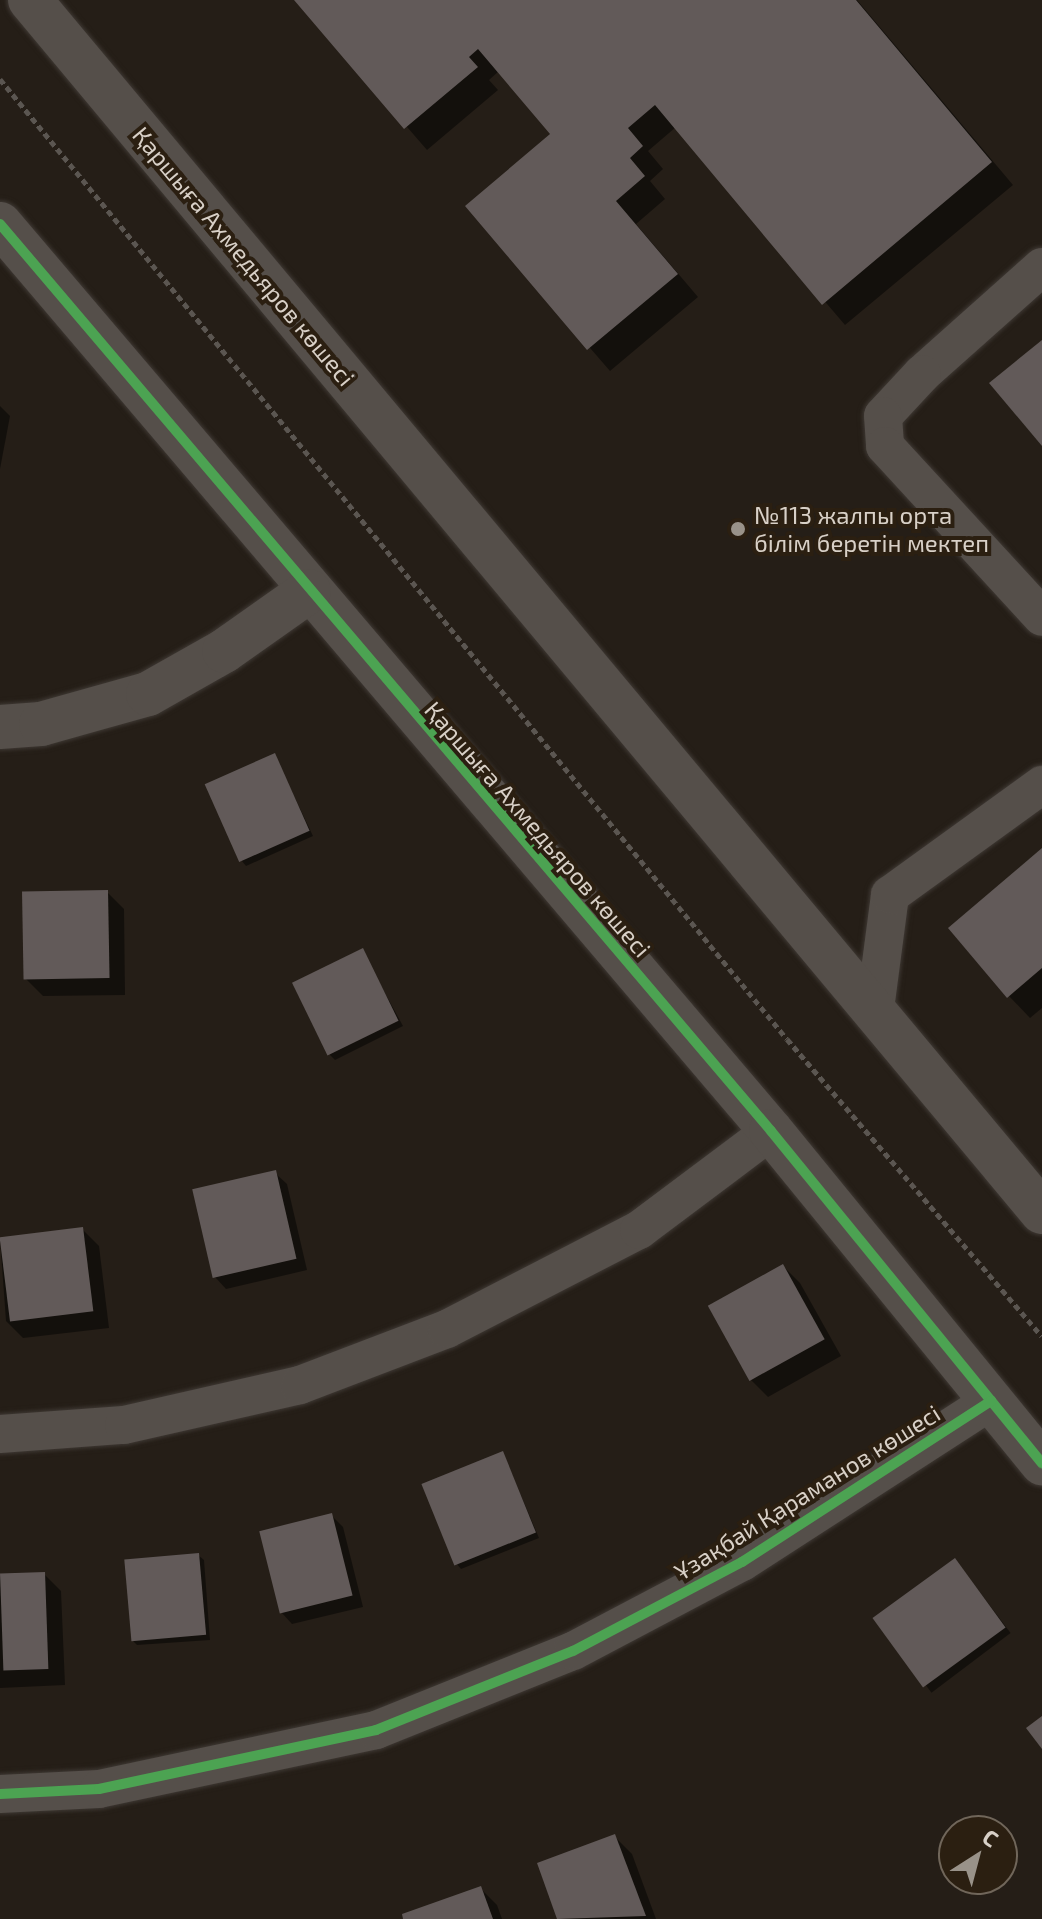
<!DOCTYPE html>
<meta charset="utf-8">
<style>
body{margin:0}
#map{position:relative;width:1042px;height:1919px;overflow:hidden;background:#251e17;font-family:"Exo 2",sans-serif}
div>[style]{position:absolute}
.shadow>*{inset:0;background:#0007;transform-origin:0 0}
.building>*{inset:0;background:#625a59;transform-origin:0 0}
.path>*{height:5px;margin-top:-2.5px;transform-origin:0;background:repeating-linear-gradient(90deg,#5b5651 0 6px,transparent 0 10px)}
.roads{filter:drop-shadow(0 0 2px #3e3833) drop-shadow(0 0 2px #3e3833)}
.minor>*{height:38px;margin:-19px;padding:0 19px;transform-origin:19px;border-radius:19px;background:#554f4a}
.tertiary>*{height:44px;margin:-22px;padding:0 22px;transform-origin:22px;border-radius:22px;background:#554f4a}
.cycleway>*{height:10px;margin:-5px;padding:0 5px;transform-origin:5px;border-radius:5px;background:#4ca352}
.dots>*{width:22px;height:22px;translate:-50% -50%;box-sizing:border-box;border:4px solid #2b1f11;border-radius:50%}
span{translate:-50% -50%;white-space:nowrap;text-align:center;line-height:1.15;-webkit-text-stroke:8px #2b1f11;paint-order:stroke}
.street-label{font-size:24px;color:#d8d0c7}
.poi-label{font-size:24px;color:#d8d0c7}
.left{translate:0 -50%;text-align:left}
.north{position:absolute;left:938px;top:1815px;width:80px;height:80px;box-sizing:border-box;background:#2b1f11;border:2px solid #70665a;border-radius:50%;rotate:36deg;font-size:22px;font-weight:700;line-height:32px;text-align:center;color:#d8d0c7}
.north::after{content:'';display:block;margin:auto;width:28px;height:36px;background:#999289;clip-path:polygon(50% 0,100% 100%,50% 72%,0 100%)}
</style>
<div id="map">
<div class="shadow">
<i style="clip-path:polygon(297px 0,857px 0,1013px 185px,845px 325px,676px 127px,648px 151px,663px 169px,650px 181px,665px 199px,636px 224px,698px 297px,610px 371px,468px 207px,553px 134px,499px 71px,489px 80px,498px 90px,427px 150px)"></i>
<i style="clip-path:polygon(0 406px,10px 416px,0 469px)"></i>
<i style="clip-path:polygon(275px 756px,313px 836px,246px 866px,241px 860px)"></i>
<i style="clip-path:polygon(1042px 851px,1042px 1008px,1030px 1018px,1009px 996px)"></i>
<i style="clip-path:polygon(107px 892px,124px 909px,125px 995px,43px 996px,26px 979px)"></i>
<i style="clip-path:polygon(362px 951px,403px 1026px,335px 1060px,330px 1055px)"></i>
<i style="clip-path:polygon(275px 1173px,287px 1184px,307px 1270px,226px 1289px,215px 1277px)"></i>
<i style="clip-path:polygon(82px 1229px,99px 1246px,109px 1328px,23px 1338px,6px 1321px,0 1239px)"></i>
<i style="clip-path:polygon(783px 1266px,800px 1283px,841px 1356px,768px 1397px,751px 1380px)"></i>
<i style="clip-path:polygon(503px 1453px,539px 1538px,461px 1569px,456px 1563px)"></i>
<i style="clip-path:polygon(331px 1515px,343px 1527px,363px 1607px,292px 1624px,281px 1612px)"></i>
<i style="clip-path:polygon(198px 1555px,204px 1560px,210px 1640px,137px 1645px,132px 1640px)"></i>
<i style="left:960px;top:1566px;width:84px;height:99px;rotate:53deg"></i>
<i style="clip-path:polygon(44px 1574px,61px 1591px,65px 1685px,0 1688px,0 1576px)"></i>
<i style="clip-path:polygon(615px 1837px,632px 1854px,656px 1919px,559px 1919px,539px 1864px)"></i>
<i style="clip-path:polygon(480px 1888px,497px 1905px,502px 1919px,406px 1919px)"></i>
</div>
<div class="building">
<i style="clip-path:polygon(294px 0,856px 0,992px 162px,822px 305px,655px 105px,628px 128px,643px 146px,630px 158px,645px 176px,616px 201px,678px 274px,587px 350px,465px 206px,550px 134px,478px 49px,469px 57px,478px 67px,404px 129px)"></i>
<i style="clip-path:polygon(1042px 340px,1042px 446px,989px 383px)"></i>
<i style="left:275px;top:753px;width:85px;height:77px;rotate:66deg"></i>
<i style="clip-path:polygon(1042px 848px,1042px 968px,1007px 998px,948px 928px)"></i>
<i style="left:108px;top:890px;width:88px;height:86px;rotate:89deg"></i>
<i style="left:363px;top:948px;width:81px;height:79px;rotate:64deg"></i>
<i style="left:276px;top:1170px;width:91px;height:86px;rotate:77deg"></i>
<i style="left:83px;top:1227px;width:85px;height:84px;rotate:83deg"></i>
<i style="left:783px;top:1264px;width:86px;height:86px;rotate:61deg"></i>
<i style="left:503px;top:1451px;width:88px;height:88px;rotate:68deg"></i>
<i style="left:332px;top:1513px;width:85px;height:75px;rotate:76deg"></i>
<i style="left:199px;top:1553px;width:82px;height:75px;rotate:85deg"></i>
<i style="left:955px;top:1558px;width:86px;height:102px;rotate:54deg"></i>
<i style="left:45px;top:1572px;width:97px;height:45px;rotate:88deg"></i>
<i style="clip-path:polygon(1042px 1716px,1042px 1749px,1026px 1728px)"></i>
<i style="clip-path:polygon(615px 1834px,646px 1916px,557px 1919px,537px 1863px)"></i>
<i style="clip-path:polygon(481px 1886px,493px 1919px,403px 1919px,402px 1914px)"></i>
</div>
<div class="path">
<i style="left:0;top:79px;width:1241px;rotate:50.66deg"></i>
<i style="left:787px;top:1039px;width:391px;rotate:49.4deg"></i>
</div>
<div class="roads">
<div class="minor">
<i style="left:1042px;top:267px;width:161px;rotate:138.3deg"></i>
<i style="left:922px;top:374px;width:57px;rotate:132.9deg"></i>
<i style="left:883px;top:416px;width:30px;rotate:86deg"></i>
<i style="left:885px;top:446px;width:232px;rotate:47.4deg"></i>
<i style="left:875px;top:1009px;width:115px;rotate:-82.5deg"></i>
<i style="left:890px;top:895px;width:188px;rotate:-35.9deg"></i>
<i style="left:0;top:1434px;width:124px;rotate:-4.2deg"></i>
<i style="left:124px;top:1425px;width:180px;rotate:-12.8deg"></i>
<i style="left:300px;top:1385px;width:157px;rotate:-20.9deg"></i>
<i style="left:447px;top:1329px;width:216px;rotate:-27.3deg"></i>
<i style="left:639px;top:1230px;width:165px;rotate:-36.9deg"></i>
<i style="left:0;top:1794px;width:99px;rotate:-2.9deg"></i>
<i style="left:99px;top:1789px;width:283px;rotate:-12deg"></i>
<i style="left:376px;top:1730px;width:212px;rotate:-21.9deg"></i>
<i style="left:573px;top:1651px;width:191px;rotate:-27.8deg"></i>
<i style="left:742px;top:1562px;width:297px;rotate:-32.9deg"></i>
</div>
<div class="tertiary">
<i style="left:30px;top:0;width:1579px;rotate:50.14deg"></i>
<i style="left:0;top:224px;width:1190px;rotate:49.63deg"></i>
<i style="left:771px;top:1131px;width:429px;rotate:50.8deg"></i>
<i style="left:0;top:727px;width:41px;rotate:-4.2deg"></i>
<i style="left:41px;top:724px;width:111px;rotate:-15.7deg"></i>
<i style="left:148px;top:694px;width:87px;rotate:-29.5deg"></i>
<i style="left:224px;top:651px;width:104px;rotate:-35.2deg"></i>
</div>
</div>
<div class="cycleway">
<i style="left:0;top:224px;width:1190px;rotate:49.63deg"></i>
<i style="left:771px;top:1131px;width:429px;rotate:50.8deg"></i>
<i style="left:0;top:1794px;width:99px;rotate:-2.9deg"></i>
<i style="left:99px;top:1789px;width:283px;rotate:-12deg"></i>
<i style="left:376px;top:1730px;width:212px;rotate:-21.9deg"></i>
<i style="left:573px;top:1651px;width:191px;rotate:-27.8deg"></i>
<i style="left:742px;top:1562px;width:297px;rotate:-32.9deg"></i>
</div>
<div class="dots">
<i style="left:738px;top:529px;background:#999289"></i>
</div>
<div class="street-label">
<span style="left:244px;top:256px;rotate:50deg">Қаршыға Ахмедьяров көшесі</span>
<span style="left:538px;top:829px;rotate:49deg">Қаршыға Ахмедьяров көшесі</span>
<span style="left:807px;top:1492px;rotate:-32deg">Ұзақбай Қараманов көшесі</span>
</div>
<div class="poi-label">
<span class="left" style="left:754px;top:529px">№113 жалпы орта<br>білім беретін мектеп</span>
</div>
<div class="north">С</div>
</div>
